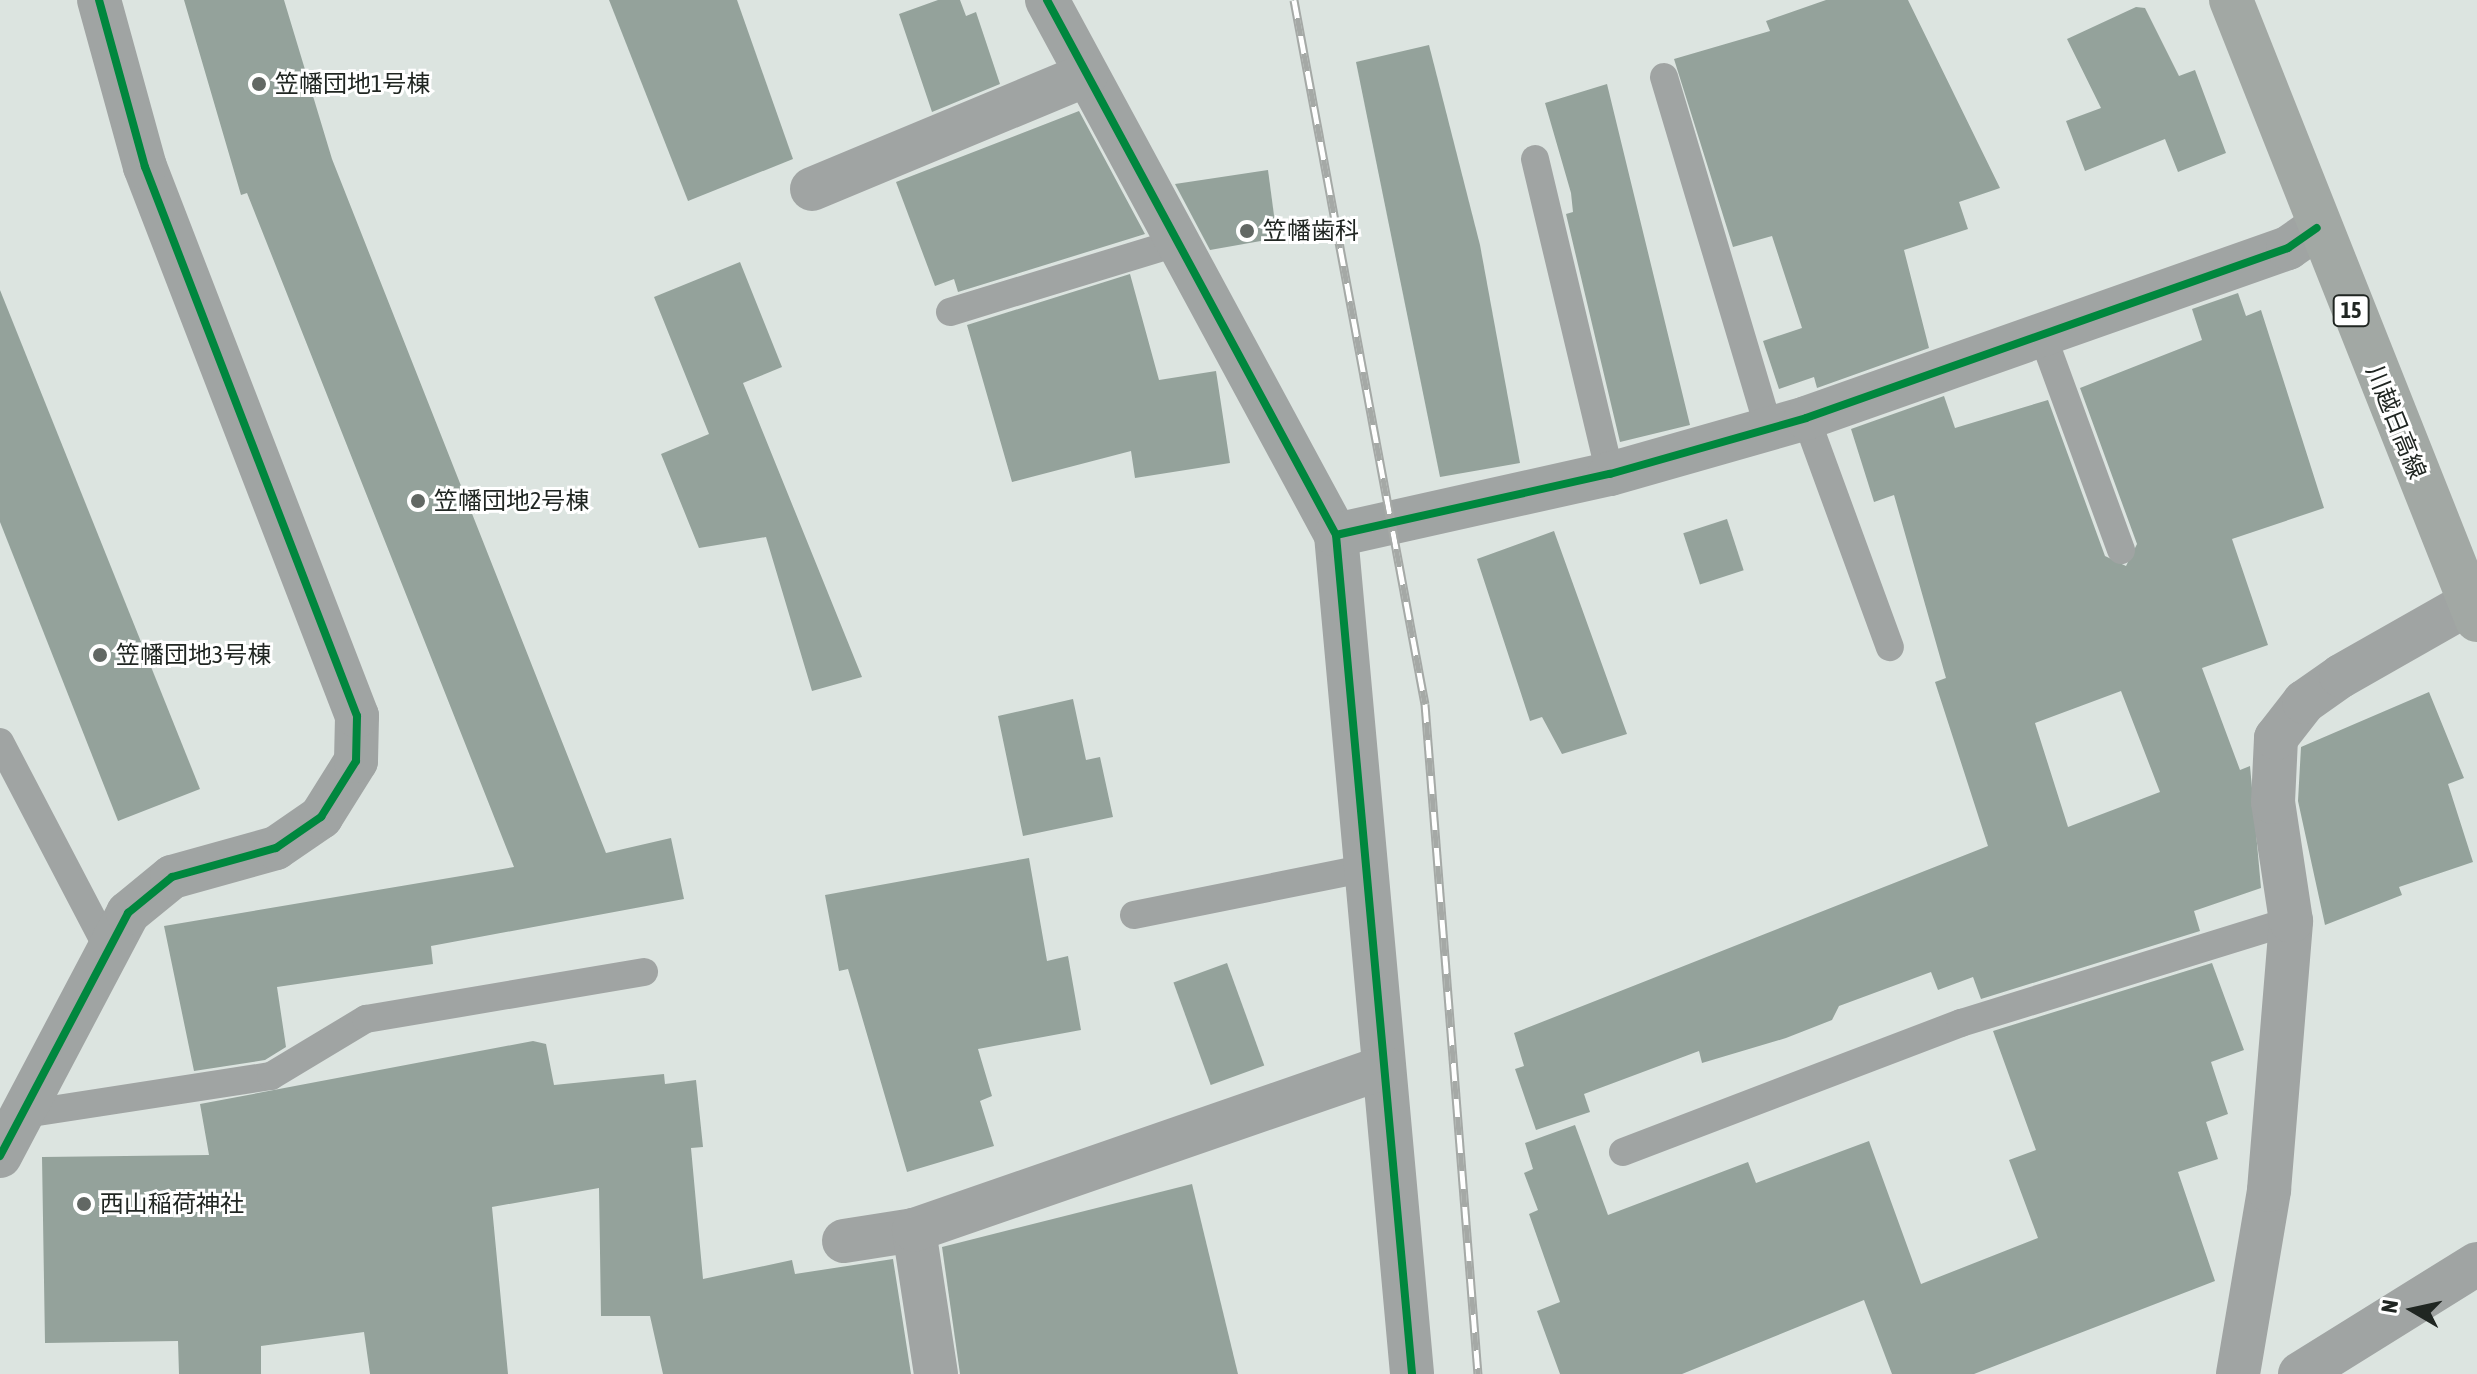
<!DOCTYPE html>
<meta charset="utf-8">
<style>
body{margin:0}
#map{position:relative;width:2477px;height:1374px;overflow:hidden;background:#dce4e0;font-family:"Asap Condensed","Noto Sans JP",sans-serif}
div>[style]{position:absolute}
.building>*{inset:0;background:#94a29b;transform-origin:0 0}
.service>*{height:28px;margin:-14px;padding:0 14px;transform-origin:14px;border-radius:14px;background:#a0a4a3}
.minor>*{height:44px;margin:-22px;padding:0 22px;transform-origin:22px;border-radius:22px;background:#a0a4a3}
.primary>*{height:44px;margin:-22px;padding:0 22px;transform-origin:22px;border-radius:22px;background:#a2a8a4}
.rail>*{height:9px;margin-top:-4.5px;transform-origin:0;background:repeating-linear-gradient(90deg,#fff 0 18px,#a5a9a6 0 36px);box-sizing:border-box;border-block:2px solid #a5a9a6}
.cycleway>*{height:8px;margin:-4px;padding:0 4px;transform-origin:4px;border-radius:4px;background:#00873e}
.dots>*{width:22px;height:22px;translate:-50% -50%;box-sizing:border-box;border:4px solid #fff;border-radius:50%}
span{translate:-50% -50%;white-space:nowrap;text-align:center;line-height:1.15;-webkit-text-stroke:6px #fff;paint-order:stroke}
.shield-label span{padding:2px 6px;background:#fff;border:2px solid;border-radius:6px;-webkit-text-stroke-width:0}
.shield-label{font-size:22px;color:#202622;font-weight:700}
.poi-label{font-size:24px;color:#202622}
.left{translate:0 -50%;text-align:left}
.street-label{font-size:24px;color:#202622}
.north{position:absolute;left:2373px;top:1270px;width:80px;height:80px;-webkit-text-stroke:6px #fff;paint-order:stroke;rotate:279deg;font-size:22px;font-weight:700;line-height:32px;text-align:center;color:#202622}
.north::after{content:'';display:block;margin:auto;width:28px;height:36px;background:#202622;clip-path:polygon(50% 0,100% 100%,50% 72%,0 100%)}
</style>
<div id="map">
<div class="building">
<i style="clip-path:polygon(184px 0,284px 0,332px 159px,606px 853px,671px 838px,684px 899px,431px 946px,433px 964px,277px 987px,286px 1047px,265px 1060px,194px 1071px,164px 926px,514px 867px,247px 193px,241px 195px)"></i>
<i style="clip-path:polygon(609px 0,737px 0,793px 159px,688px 201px)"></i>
<i style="clip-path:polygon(938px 0,960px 0,966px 16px,976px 12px,1000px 84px,932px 112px,899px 14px)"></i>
<i style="clip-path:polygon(1826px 0,1908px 0,2000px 188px,1959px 202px,1968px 229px,1904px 250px,1929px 348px,1817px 388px,1814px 377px,1779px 389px,1763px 341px,1802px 328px,1772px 236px,1733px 247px,1674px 59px,1770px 31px,1766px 21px)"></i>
<i style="clip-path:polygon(2136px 7px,2145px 8px,2179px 76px,2195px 70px,2226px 153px,2178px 172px,2165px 139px,2085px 171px,2066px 121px,2101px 108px,2067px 39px)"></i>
<i style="clip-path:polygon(1429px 45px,1480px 245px,1520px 463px,1440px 477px,1356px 62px)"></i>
<i style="clip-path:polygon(1607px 84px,1690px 425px,1620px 442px,1566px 214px,1573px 212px,1571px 193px,1545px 103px)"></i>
<i style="clip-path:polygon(1079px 111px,1145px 234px,958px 292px,954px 279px,935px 286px,896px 182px)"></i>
<i style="clip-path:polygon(1268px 170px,1277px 238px,1210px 250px,1175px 184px)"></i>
<i style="clip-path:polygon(740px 262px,782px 367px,743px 383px,862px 677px,812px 691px,766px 537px,699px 548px,661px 454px,709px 434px,654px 297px)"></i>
<i style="clip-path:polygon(1130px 274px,1159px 380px,1216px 371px,1230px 463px,1135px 478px,1131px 451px,1012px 482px,967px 325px)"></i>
<i style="clip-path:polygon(0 290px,200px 789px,118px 821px,0 522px)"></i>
<i style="clip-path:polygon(evenodd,2238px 293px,2246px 316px,2261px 310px,2324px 508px,2232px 539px,2268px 645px,2202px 668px,2240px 770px,2250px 766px,2261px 888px,2194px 911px,2200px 931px,1981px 999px,1973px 977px,1938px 990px,1931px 972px,1839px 1006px,1832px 1020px,1786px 1038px,1702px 1063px,1699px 1051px,1584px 1094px,1590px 1112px,1536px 1130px,1515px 1069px,1524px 1066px,1514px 1033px,1988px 846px,1935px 682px,1946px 678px,1894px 495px,1874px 502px,1851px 429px,1944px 396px,1955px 428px,2048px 400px,2105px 556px,2126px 566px,2137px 544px,2080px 388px,2202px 340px,2192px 309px,2238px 293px,2121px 691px,2160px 792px,2068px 827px,2035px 723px,2121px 691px)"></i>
<i style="left:1727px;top:519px;width:54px;height:46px;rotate:72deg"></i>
<i style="clip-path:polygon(1554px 531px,1627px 734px,1562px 754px,1542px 717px,1530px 721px,1477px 559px)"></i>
<i style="clip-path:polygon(2429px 692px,2464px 778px,2448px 784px,2473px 862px,2399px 887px,2402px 895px,2325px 925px,2298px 801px,2301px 747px)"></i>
<i style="clip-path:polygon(1073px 699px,1086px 760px,1100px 757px,1113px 817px,1023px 836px,998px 716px)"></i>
<i style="clip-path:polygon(1029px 858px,1047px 961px,1068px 956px,1081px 1030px,978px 1049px,992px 1096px,980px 1101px,994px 1146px,907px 1172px,848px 969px,839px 971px,825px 895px)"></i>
<i style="left:1227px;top:963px;width:109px;height:57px;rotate:70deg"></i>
<i style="clip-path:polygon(2212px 963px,2244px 1050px,2211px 1062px,2228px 1114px,2206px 1122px,2218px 1159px,2178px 1172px,2215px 1281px,1974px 1374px,1892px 1374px,1864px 1300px,1682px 1374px,1560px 1374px,1537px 1311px,1560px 1302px,1529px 1214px,1538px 1210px,1524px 1173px,1533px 1169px,1525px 1143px,1575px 1125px,1608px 1215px,1748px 1162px,1756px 1183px,1869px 1141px,1921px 1284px,2038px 1238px,2009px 1160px,2036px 1150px,1993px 1031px)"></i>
<i style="clip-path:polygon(533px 1041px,546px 1044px,554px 1085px,664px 1074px,665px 1084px,696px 1080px,703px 1147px,691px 1148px,703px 1279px,792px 1260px,795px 1274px,893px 1259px,911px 1374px,663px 1374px,650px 1316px,601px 1316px,599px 1188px,492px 1207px,508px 1374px,370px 1374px,364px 1332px,261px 1346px,261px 1374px,179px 1374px,178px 1341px,45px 1343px,42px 1157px,209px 1155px,200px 1104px)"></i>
<i style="clip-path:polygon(1192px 1184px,1238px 1374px,960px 1374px,942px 1247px)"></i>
</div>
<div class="service">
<i style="left:1664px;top:77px;width:367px;rotate:73.4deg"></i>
<i style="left:1535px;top:159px;width:324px;rotate:76.6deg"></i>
<i style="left:950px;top:312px;width:235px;rotate:-17deg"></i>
<i style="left:2042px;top:334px;width:230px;rotate:69.9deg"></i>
<i style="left:1806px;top:418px;width:244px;rotate:69.9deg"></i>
<i style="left:0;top:742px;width:233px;rotate:62.4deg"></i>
<i style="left:1134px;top:915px;width:234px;rotate:-11.4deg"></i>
<i style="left:25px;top:1114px;width:249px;rotate:-8.8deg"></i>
<i style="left:271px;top:1076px;width:111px;rotate:-31deg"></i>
<i style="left:366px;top:1019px;width:282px;rotate:-9.6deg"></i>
<i style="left:1623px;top:1152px;width:362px;rotate:-20.9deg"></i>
<i style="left:1961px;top:1023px;width:345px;rotate:-17.2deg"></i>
</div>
<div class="minor">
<i style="left:1047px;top:0;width:608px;rotate:61.62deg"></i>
<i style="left:1336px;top:535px;width:842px;rotate:84.82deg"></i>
<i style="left:812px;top:189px;width:297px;rotate:-22.6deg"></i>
<i style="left:1336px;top:535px;width:281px;rotate:-12.6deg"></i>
<i style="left:1610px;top:474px;width:204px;rotate:-15.9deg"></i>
<i style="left:1806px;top:418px;width:511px;rotate:-19.43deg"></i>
<i style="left:2288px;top:248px;width:35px;rotate:-35deg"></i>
<i style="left:0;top:1156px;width:275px;rotate:-62.2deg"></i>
<i style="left:128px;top:913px;width:57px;rotate:-39.3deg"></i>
<i style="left:172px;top:877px;width:108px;rotate:-15.6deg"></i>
<i style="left:276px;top:848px;width:55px;rotate:-34.6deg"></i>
<i style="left:321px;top:817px;width:66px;rotate:-58deg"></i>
<i style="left:356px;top:761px;width:45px;rotate:-88.7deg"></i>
<i style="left:357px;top:716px;width:589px;rotate:-111.11deg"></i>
<i style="left:145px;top:167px;width:173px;rotate:-105.4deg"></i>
<i style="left:844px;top:1241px;width:71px;rotate:-8.9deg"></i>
<i style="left:936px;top:1374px;width:146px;rotate:-98.7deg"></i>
<i style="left:914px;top:1230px;width:497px;rotate:-19.1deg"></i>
<i style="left:2238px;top:1374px;width:187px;rotate:-80.4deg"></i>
<i style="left:2269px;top:1190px;width:270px;rotate:-85.3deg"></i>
<i style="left:2291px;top:921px;width:120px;rotate:-98.6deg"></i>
<i style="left:2273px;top:802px;width:64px;rotate:-87.3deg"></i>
<i style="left:2276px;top:738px;width:46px;rotate:-52.1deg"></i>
<i style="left:2304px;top:702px;width:45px;rotate:-35.1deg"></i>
<i style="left:2341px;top:676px;width:150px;rotate:-29.6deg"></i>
<i style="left:2300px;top:1374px;width:208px;rotate:-31.9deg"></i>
</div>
<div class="primary">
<i style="left:2231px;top:0;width:667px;rotate:68.36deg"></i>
</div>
<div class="rail">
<i style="left:1294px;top:0;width:716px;rotate:79.46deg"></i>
<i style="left:1425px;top:704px;width:672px;rotate:85.48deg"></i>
</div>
<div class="cycleway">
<i style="left:1047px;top:0;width:608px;rotate:61.62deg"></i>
<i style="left:1336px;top:535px;width:842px;rotate:84.82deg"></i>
<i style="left:1336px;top:535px;width:281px;rotate:-12.6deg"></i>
<i style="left:1610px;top:474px;width:204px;rotate:-15.9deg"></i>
<i style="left:1806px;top:418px;width:511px;rotate:-19.43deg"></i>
<i style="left:2288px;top:248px;width:35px;rotate:-35deg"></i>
<i style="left:0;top:1156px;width:275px;rotate:-62.2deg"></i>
<i style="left:128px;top:913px;width:57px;rotate:-39.3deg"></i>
<i style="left:172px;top:877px;width:108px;rotate:-15.6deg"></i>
<i style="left:276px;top:848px;width:55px;rotate:-34.6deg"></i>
<i style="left:321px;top:817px;width:66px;rotate:-58deg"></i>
<i style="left:356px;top:761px;width:45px;rotate:-88.7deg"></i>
<i style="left:357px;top:716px;width:589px;rotate:-111.11deg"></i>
<i style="left:145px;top:167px;width:173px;rotate:-105.4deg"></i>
</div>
<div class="dots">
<i style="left:259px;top:84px;background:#626864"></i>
<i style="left:1247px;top:231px;background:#626864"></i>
<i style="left:418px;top:501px;background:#626864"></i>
<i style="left:100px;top:655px;background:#626864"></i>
<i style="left:84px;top:1204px;background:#626864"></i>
</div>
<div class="shield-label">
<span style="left:2351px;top:311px">15</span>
</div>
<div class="poi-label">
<span class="left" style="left:275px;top:84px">笠幡団地1号棟</span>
<span class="left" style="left:1263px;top:231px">笠幡歯科</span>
<span class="left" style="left:434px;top:501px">笠幡団地2号棟</span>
<span class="left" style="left:116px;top:655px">笠幡団地3号棟</span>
<span class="left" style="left:100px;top:1204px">西山稲荷神社</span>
</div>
<div class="street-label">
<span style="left:2396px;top:422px;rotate:68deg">川越日高線</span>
</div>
<div class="north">N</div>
</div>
